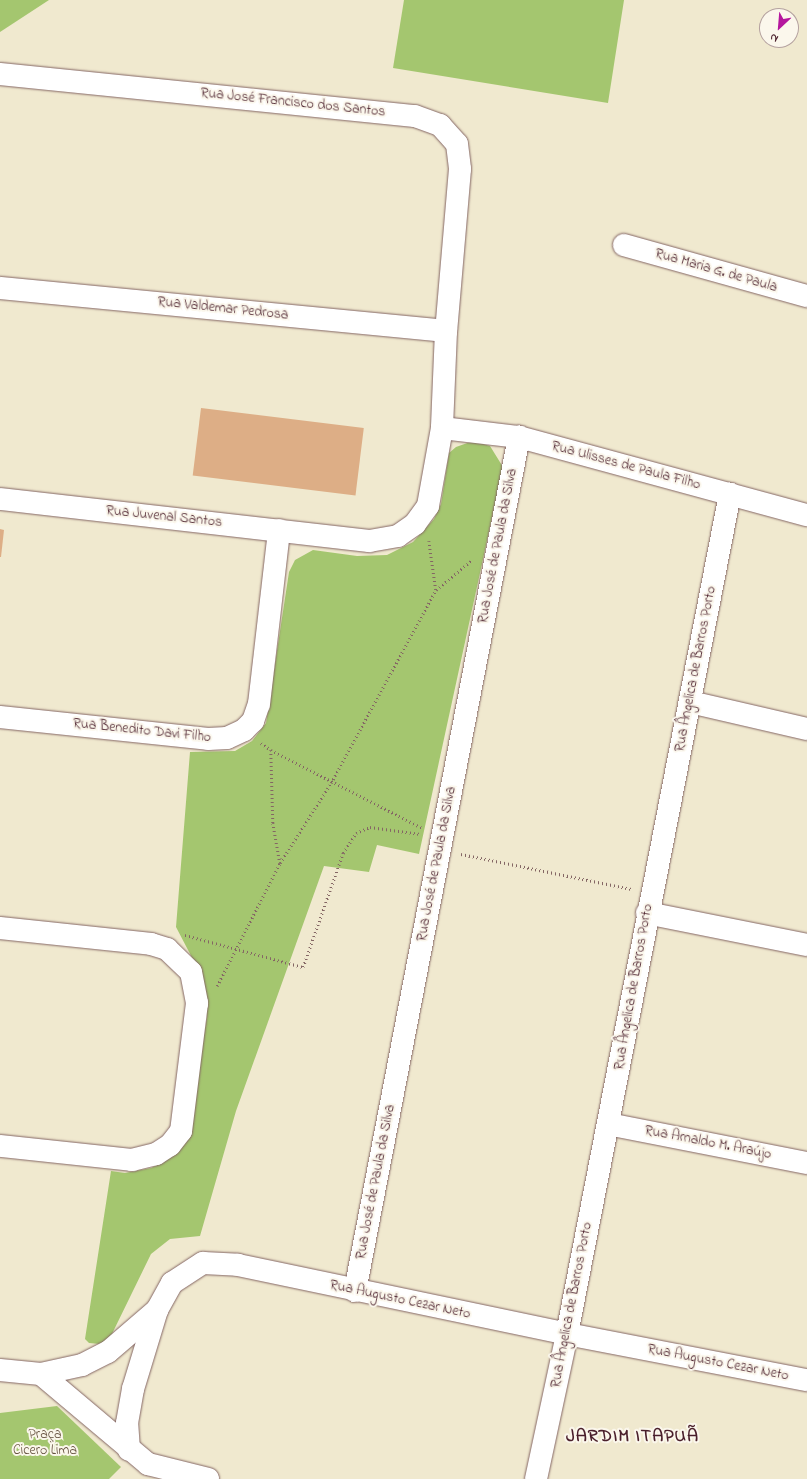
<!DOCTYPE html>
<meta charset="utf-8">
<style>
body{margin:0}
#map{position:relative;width:807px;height:1479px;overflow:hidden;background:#f0e9cf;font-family:"Indie Flower",sans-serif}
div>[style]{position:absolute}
.green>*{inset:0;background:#a4c66f}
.building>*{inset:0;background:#ddae86;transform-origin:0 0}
.path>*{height:2.5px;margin-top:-1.25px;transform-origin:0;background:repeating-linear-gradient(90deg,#846664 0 1px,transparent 0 4px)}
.roads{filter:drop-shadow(0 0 1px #846664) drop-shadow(0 0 1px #846664)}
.minor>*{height:22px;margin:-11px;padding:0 11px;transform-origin:11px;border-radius:11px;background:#fff}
span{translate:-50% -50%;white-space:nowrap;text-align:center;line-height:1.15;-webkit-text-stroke:4px #fbf7ec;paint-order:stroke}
.street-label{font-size:14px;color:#4a1f2b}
.park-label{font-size:14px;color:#65513f}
.district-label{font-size:18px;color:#4a1f2b;font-weight:700;letter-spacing:1px}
.north{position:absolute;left:759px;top:8px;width:40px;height:40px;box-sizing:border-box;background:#fbf7ec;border:1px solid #b4a19f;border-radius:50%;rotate:206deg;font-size:11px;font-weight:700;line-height:16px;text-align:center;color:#4a1f2b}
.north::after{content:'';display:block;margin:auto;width:14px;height:18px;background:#b5179e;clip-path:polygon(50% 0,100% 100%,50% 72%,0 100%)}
</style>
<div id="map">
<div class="green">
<i style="clip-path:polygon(0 0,49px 0,0 32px)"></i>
<i style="clip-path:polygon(404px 0,624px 0,608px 103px,393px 68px)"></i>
<i style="clip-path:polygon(473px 441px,490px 446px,503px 467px,419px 854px,377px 845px,369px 872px,324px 866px,236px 1111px,200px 1236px,170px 1239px,151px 1254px,110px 1338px,100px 1344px,89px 1343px,85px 1339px,111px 1171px,125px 1173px,151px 1168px,163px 1162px,187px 1134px,207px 1017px,200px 973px,176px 927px,190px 752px,235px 751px,252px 741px,266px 723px,289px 572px,295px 560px,313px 550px,357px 556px,387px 555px,413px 542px,434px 519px,441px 504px,449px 453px,456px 447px)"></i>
<i style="clip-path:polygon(57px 1406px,121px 1467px,109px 1479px,0 1479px,0 1413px)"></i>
</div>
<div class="building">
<i style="left:201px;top:408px;width:164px;height:68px;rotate:7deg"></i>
<i style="clip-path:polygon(0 529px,4px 530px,1px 557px,0 557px)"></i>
</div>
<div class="path">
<i style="left:429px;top:541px;width:49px;rotate:81.9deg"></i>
<i style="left:261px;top:743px;width:12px;rotate:35deg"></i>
<i style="left:271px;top:750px;width:73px;rotate:88.4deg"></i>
<i style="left:273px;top:823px;width:41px;rotate:80.1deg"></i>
<i style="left:271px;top:750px;width:170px;rotate:27.3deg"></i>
<i style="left:461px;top:854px;width:174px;rotate:11.6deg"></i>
<i style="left:185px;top:935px;width:122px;rotate:15.2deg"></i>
<i style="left:303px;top:967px;width:121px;rotate:-70.7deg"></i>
<i style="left:343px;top:853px;width:24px;rotate:-57deg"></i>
<i style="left:356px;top:833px;width:15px;rotate:-23deg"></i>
<i style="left:370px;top:827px;width:51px;rotate:7.8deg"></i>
<i style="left:217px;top:986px;width:138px;rotate:-62.9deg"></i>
<i style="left:280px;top:863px;width:95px;rotate:-57.5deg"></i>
<i style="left:331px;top:783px;width:220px;rotate:-61.5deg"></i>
<i style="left:436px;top:590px;width:47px;rotate:-39.8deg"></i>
</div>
<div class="roads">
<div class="minor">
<i style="left:0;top:74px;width:417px;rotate:5.8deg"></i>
<i style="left:415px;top:116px;width:27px;rotate:20deg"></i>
<i style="left:440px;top:125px;width:25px;rotate:48deg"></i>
<i style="left:457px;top:144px;width:25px;rotate:83deg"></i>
<i style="left:460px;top:169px;width:163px;rotate:94.9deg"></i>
<i style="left:446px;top:331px;width:97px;rotate:92.4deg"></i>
<i style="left:442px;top:428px;width:79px;rotate:100.2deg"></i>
<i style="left:428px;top:506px;width:22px;rotate:126deg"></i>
<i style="left:415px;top:524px;width:21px;rotate:145deg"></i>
<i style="left:398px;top:536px;width:29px;rotate:170deg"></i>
<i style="left:369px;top:541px;width:371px;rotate:-173.5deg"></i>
<i style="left:624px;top:245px;width:190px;rotate:15.6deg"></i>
<i style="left:0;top:288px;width:448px;rotate:5.5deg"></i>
<i style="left:442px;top:428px;width:78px;rotate:6.7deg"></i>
<i style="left:519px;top:437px;width:298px;rotate:15.2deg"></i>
<i style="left:690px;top:702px;width:120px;rotate:13deg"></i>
<i style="left:0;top:717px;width:209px;rotate:6deg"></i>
<i style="left:208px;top:739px;width:19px;rotate:-3deg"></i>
<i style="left:227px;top:738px;width:19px;rotate:-25deg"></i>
<i style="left:244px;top:730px;width:13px;rotate:-45deg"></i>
<i style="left:253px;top:721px;width:18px;rotate:-71deg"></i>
<i style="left:259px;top:704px;width:175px;rotate:-83.4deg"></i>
<i style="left:647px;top:913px;width:163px;rotate:11.3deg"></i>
<i style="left:0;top:928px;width:152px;rotate:6deg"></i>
<i style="left:151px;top:944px;width:17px;rotate:17deg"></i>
<i style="left:167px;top:949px;width:33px;rotate:44deg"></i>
<i style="left:191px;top:972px;width:32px;rotate:79deg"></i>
<i style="left:197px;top:1003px;width:129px;rotate:97.1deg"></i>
<i style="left:181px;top:1131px;width:18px;rotate:128deg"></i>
<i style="left:170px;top:1145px;width:17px;rotate:147deg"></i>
<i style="left:156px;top:1154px;width:25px;rotate:166deg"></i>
<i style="left:132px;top:1160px;width:133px;rotate:-173.9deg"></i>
<i style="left:608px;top:1124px;width:203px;rotate:11.1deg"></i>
<i style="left:355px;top:1291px;width:870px;rotate:-79.13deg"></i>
<i style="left:0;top:1370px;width:41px;rotate:5.6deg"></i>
<i style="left:41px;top:1374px;width:42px;rotate:-12.4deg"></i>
<i style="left:82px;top:1365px;width:29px;rotate:-27deg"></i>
<i style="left:108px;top:1352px;width:65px;rotate:-40.6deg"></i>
<i style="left:41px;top:1374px;width:140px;rotate:40.1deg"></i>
<i style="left:148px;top:1464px;width:62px;rotate:14deg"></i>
<i style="left:129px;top:1450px;width:27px;rotate:-94deg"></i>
<i style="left:127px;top:1423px;width:35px;rotate:-80deg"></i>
<i style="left:133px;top:1389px;width:83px;rotate:-73.1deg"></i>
<i style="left:157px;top:1310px;width:31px;rotate:-61deg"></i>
<i style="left:172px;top:1283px;width:37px;rotate:-33deg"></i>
<i style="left:203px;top:1263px;width:35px;rotate:3deg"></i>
<i style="left:238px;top:1265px;width:336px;rotate:11.8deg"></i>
<i style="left:567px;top:1334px;width:244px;rotate:10.9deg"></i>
<i style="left:536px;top:1479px;width:148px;rotate:-77.9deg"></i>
<i style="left:567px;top:1334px;width:856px;rotate:-79.02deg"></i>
</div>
</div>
<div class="street-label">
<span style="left:293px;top:103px;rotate:6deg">Rua José Francisco dos Santos</span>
<span style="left:716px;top:271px;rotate:16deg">Rua Maria G. de Paula</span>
<span style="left:223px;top:309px;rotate:6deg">Rua Valdemar Pedrosa</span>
<span style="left:626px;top:466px;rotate:15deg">Rua Ulisses de Paula Filho</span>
<span style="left:164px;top:517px;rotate:6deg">Rua Juvenal Santos</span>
<span style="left:498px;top:546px;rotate:-79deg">Rua José de Paula da Silva</span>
<span style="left:696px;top:669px;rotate:-79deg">Rua Ângelica de Barros Porto</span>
<span style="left:142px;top:731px;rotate:6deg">Rua Benedito Davi Filho</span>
<span style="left:437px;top:864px;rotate:-79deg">Rua José de Paula da Silva</span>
<span style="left:634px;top:987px;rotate:-80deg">Rua Ângelica de Barros Porto</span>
<span style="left:708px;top:1143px;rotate:11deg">Rua Arnaldo M. Araújo</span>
<span style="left:376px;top:1182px;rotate:-79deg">Rua José de Paula da Silva</span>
<span style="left:400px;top:1300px;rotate:12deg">Rua Augusto Cezar Neto</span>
<span style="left:572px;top:1305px;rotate:-79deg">Rua Ângelica de Barros Porto</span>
<span style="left:718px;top:1363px;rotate:11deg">Rua Augusto Cezar Neto</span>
</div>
<div class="park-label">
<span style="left:45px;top:1443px">Praça<br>Cicero Lima</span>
</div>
<div class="district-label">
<span style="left:632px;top:1437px">JARDIM ITAPUÃ</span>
</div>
<div class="north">N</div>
</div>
